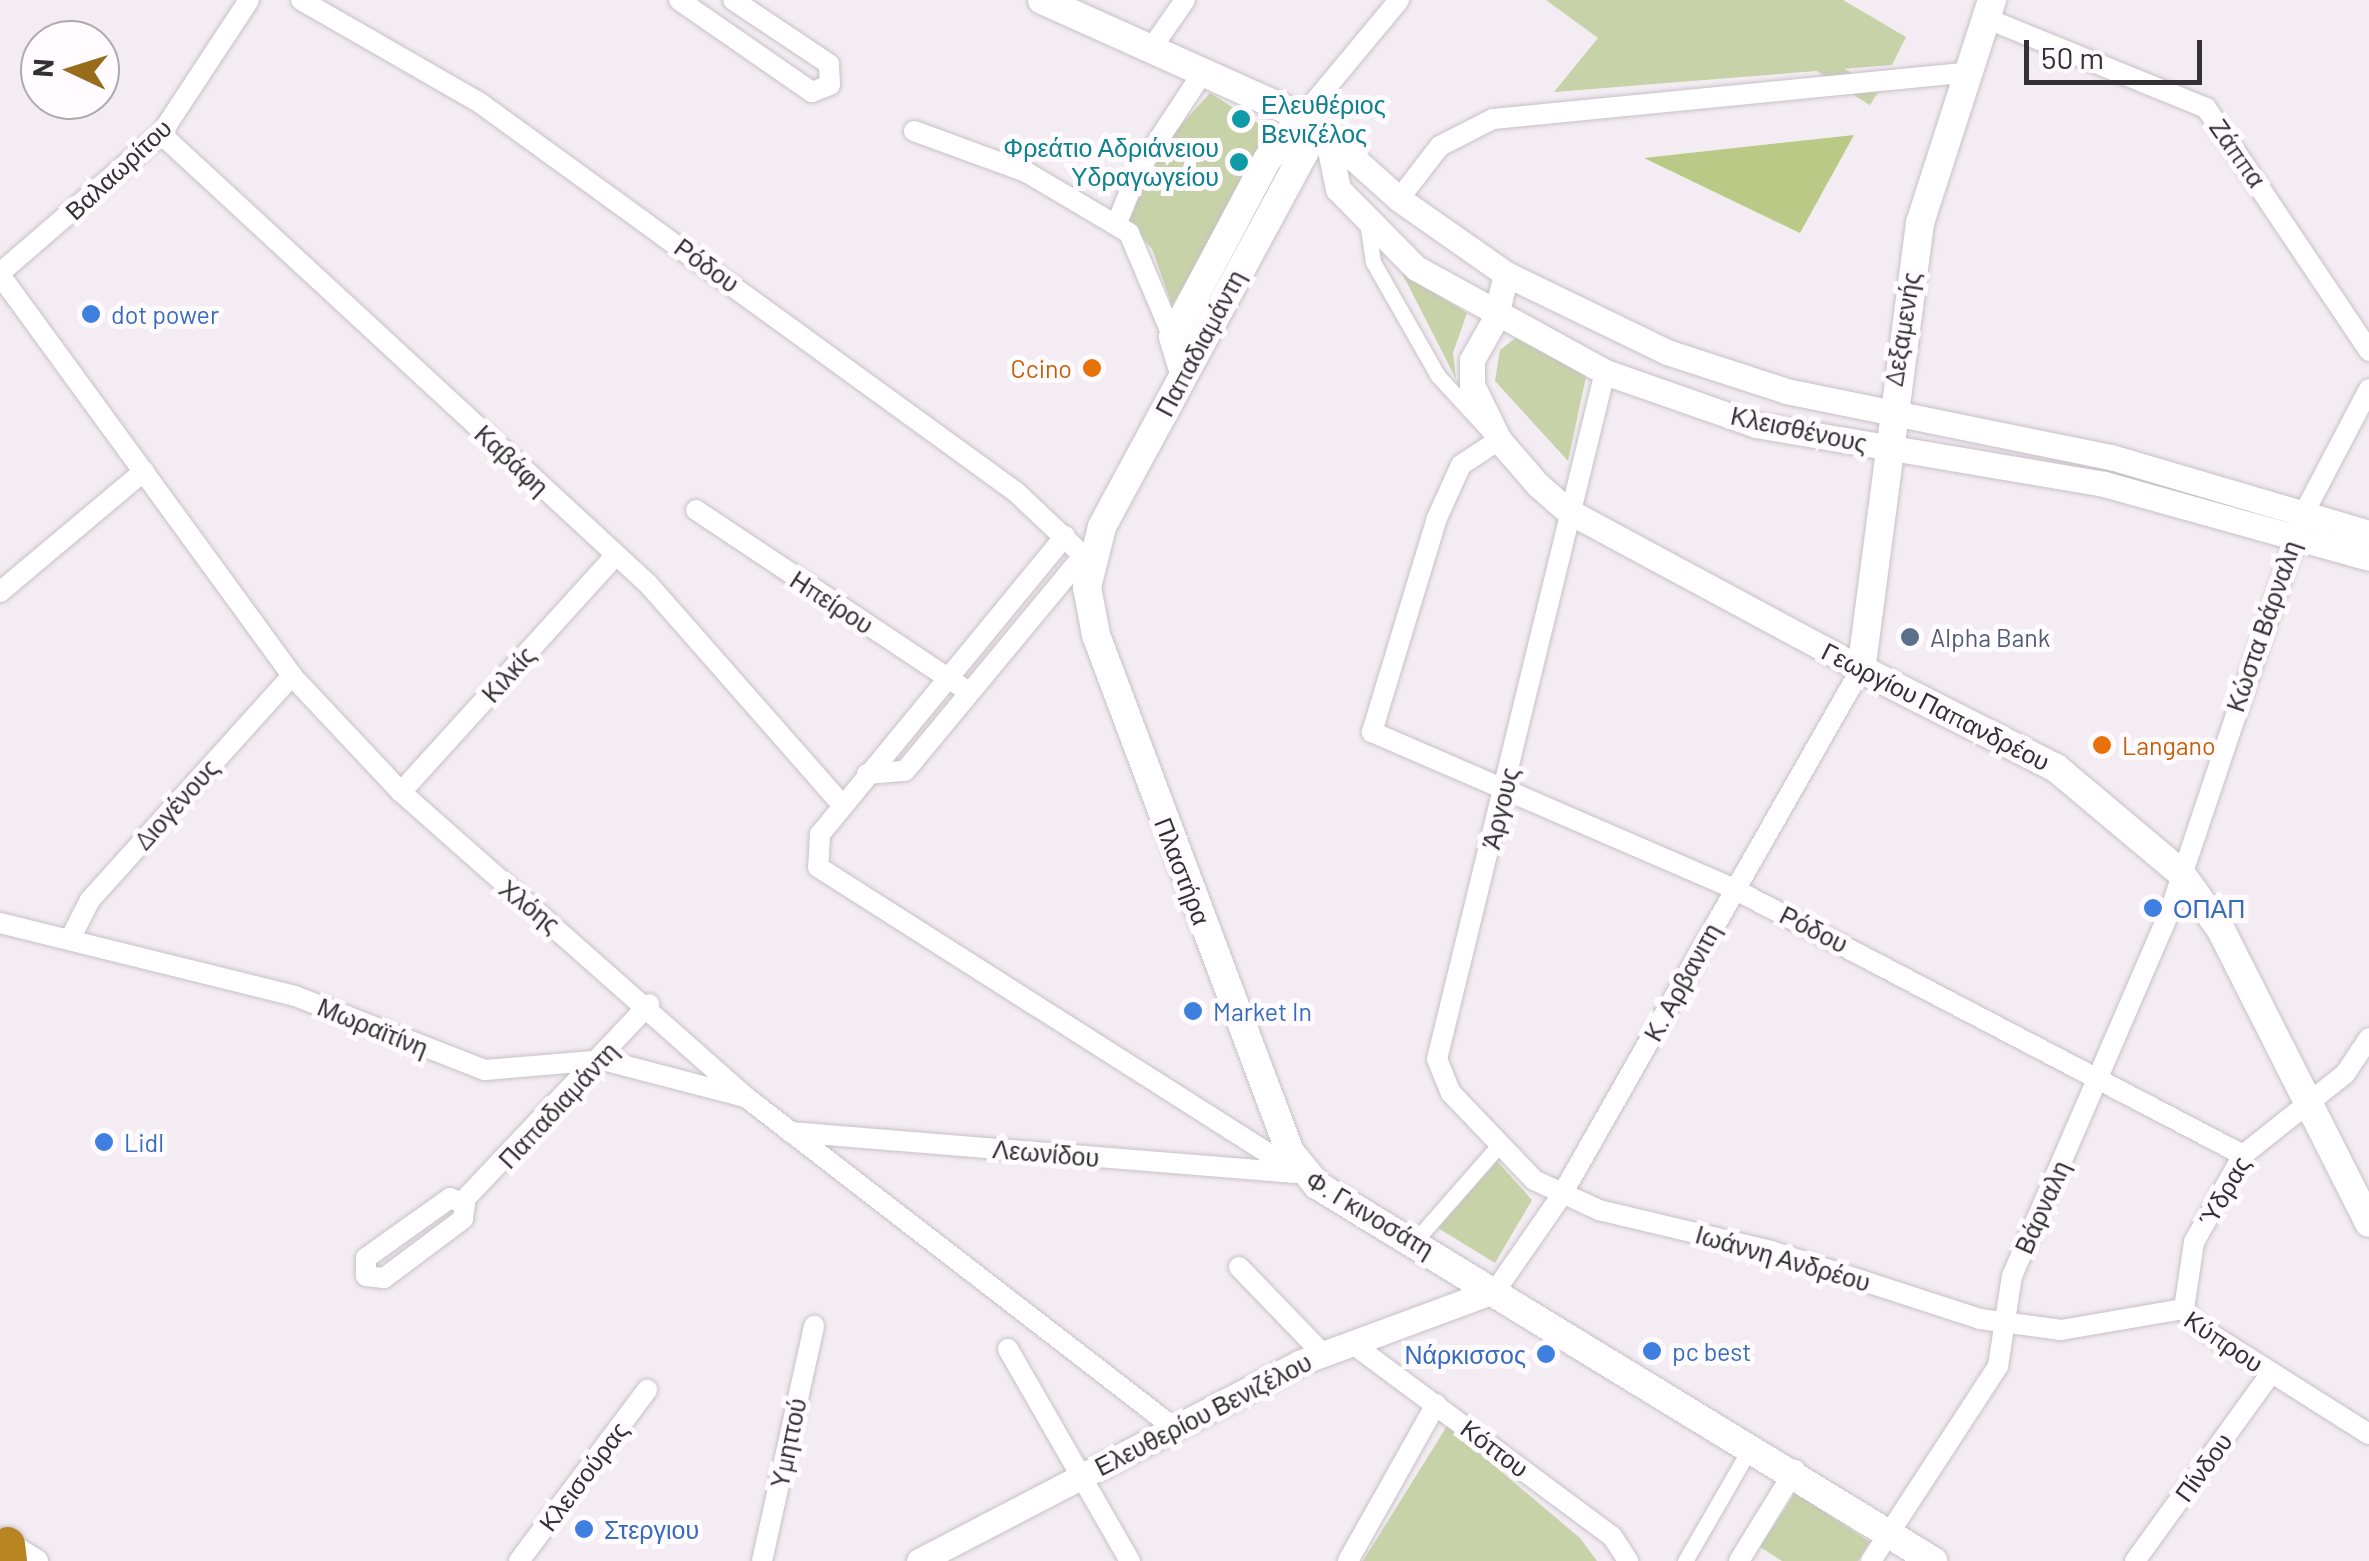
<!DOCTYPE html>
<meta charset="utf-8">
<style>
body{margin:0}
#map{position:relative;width:2369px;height:1561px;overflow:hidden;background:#f3edf3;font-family:Barlow,sans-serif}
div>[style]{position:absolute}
.green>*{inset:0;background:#c7d2a8;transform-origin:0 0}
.forest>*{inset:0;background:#baca86}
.roads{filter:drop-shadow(0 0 2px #c7c1c7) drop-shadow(0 0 2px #c7c1c7)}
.pedestrian>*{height:15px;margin:-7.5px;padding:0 7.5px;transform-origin:7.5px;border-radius:7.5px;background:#fff}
.minor>*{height:20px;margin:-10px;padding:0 10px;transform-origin:10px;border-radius:10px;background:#fff}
.tertiary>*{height:25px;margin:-12.5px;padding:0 12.5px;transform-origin:12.5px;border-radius:12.5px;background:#fff}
.secondary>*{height:28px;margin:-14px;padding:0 14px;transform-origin:14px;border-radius:14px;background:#fff}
.motorway>*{height:35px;margin:-17.5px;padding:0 17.5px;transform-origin:17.5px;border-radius:17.5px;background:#b88523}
.dots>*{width:28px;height:28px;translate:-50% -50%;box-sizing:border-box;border:5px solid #fffbff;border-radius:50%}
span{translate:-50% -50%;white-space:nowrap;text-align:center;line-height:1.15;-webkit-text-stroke:10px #fffbff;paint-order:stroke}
.culture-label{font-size:25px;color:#0d838f}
.left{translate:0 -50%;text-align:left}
.right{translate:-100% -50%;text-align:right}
.street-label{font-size:25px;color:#333133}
.shop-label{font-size:25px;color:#366cbe}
.food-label{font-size:25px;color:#c56008}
.service-label{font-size:25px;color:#4e5e75}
.north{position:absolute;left:20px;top:20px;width:100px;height:100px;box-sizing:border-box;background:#fffbff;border:2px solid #adaaad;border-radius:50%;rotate:274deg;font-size:28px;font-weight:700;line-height:40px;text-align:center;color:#333133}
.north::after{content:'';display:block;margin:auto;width:35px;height:45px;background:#986c1a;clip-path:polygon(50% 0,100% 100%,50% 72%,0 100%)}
.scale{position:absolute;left:2024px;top:40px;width:178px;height:45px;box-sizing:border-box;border:5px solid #333133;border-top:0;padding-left:12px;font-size:30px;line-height:35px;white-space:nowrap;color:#333133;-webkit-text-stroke:8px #fffbff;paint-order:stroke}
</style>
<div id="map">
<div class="green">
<i style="clip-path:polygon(1546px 0,1843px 0,1906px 37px,1892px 65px,1554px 92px,1598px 38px)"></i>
<i style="left:1879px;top:91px;width:17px;height:412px;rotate:123deg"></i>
<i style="clip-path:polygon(1210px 93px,1275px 134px,1172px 305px,1152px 249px,1127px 221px,1170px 137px)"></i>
<i style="clip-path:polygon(1402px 273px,1467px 313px,1453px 353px,1456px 379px)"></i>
<i style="clip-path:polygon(1517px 337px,1587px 372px,1568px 461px,1495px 381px,1500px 350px)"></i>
<i style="clip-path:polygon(1497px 1161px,1532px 1200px,1495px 1263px,1438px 1228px)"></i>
<i style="clip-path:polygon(1447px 1426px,1580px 1538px,1597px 1561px,1363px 1561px)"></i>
<i style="clip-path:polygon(1795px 1493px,1870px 1542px,1858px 1561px,1782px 1561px,1760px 1547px)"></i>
</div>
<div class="forest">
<i style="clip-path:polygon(1854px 135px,1800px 233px,1644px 158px)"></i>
</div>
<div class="roads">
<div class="pedestrian">
<i style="left:1367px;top:222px;width:40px;rotate:81.5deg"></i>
<i style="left:1373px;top:262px;width:131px;rotate:60.3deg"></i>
<i style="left:1438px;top:376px;width:74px;rotate:47.2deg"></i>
<i style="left:1415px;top:1241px;width:129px;rotate:-48.8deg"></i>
<i style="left:1685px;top:1561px;width:134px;rotate:-60deg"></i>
</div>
<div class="minor">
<i style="left:301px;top:0;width:207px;rotate:29.9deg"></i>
<i style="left:480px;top:103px;width:662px;rotate:35.97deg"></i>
<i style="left:1016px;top:492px;width:102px;rotate:43.4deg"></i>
<i style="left:679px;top:0;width:162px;rotate:34.7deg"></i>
<i style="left:812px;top:92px;width:19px;rotate:-21deg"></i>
<i style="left:830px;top:85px;width:21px;rotate:-93deg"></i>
<i style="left:829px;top:64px;width:115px;rotate:-146.3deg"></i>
<i style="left:1983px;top:17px;width:241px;rotate:22.2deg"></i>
<i style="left:2206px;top:108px;width:293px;rotate:56.1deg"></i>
<i style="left:1153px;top:46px;width:56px;rotate:-55.2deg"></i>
<i style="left:1302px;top:117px;width:152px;rotate:-50.3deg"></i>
<i style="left:914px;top:131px;width:119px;rotate:20.1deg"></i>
<i style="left:1026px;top:172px;width:120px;rotate:30.6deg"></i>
<i style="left:1129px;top:233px;width:113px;rotate:67.1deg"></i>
<i style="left:161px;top:134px;width:664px;rotate:42.74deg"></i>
<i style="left:649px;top:585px;width:294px;rotate:48.7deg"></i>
<i style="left:1399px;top:199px;width:67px;rotate:-52.3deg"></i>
<i style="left:1440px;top:146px;width:59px;rotate:-27deg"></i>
<i style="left:1493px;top:119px;width:473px;rotate:-5.6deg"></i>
<i style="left:1117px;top:223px;width:56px;rotate:-68deg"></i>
<i style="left:1138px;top:171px;width:122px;rotate:-56.7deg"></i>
<i style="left:0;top:273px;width:213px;rotate:-40.8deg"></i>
<i style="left:161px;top:134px;width:160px;rotate:-56.7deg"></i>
<i style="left:0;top:275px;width:496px;rotate:53.9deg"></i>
<i style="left:292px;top:676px;width:159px;rotate:46.8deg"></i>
<i style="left:401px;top:792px;width:462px;rotate:41.5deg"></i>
<i style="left:747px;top:1098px;width:538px;rotate:37.68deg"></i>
<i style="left:1605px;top:372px;width:707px;rotate:103.74deg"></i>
<i style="left:1437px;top:1059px;width:37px;rotate:68deg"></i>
<i style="left:1451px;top:1093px;width:120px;rotate:46.3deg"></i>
<i style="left:1534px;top:1180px;width:72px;rotate:24.8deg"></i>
<i style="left:1599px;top:1210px;width:177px;rotate:13.4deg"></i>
<i style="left:1771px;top:1251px;width:220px;rotate:18deg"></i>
<i style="left:1980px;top:1319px;width:82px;rotate:7.7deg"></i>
<i style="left:2061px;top:1330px;width:125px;rotate:-9.7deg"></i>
<i style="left:1499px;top:440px;width:45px;rotate:146.7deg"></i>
<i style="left:1461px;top:465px;width:58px;rotate:114.4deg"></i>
<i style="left:1437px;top:518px;width:224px;rotate:106.9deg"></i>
<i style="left:1372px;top:732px;width:395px;rotate:23.4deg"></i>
<i style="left:1734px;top:889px;width:574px;rotate:27.59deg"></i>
<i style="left:696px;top:510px;width:328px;rotate:33.7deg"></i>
<i style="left:1065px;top:536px;width:386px;rotate:129.4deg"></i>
<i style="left:820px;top:834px;width:33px;rotate:93deg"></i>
<i style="left:818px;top:867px;width:570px;rotate:32.46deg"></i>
<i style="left:0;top:592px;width:188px;rotate:-40deg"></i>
<i style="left:867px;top:774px;width:38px;rotate:-5deg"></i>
<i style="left:905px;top:771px;width:281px;rotate:-50.4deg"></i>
<i style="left:401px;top:792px;width:319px;rotate:-47.8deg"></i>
<i style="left:0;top:923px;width:304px;rotate:13.9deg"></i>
<i style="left:295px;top:996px;width:204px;rotate:21.3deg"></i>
<i style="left:485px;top:1070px;width:118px;rotate:-4.8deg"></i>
<i style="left:603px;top:1060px;width:147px;rotate:14.6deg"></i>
<i style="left:70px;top:939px;width:44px;rotate:-62.9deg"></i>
<i style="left:90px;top:900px;width:302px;rotate:-48deg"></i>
<i style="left:790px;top:1132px;width:506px;rotate:4.65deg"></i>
<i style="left:450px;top:1198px;width:16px;rotate:22deg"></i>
<i style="left:465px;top:1204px;width:15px;rotate:98deg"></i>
<i style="left:463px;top:1219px;width:99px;rotate:143.2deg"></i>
<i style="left:384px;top:1278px;width:18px;rotate:-174deg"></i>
<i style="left:366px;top:1276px;width:18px;rotate:-90deg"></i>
<i style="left:366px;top:1258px;width:103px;rotate:-35.5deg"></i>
<i style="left:463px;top:1201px;width:271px;rotate:-46.6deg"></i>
<i style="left:1239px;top:1267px;width:121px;rotate:46deg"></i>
<i style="left:1496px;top:1290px;width:114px;rotate:-55.3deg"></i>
<i style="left:1561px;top:1196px;width:606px;rotate:-60.35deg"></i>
<i style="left:2184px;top:1309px;width:68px;rotate:-81.5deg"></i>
<i style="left:2194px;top:1242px;width:100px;rotate:-60.6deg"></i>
<i style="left:2243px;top:1155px;width:130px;rotate:-38.5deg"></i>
<i style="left:2345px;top:1074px;width:43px;rotate:-56.3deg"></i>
<i style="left:2184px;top:1309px;width:22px;rotate:51deg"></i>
<i style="left:2198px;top:1326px;width:202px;rotate:32.3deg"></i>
<i style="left:1353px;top:1344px;width:322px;rotate:36.6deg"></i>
<i style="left:1612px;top:1536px;width:30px;rotate:57deg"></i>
<i style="left:1008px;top:1349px;width:245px;rotate:60.1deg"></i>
<i style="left:519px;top:1561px;width:214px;rotate:-53.2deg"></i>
<i style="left:762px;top:1561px;width:241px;rotate:-77.5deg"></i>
<i style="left:1348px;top:1561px;width:180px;rotate:-60.7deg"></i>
<i style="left:1739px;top:1561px;width:107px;rotate:-58.4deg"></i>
<i style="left:1871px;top:1561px;width:233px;rotate:-56.9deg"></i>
<i style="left:1998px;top:1366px;width:91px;rotate:-81.2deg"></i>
<i style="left:2012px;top:1276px;width:395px;rotate:-66.6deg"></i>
<i style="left:2169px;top:914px;width:423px;rotate:-71.4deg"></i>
<i style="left:2304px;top:513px;width:140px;rotate:-62.3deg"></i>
<i style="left:2135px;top:1561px;width:232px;rotate:-54.1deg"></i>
</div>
<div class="tertiary">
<i style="left:1323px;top:131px;width:102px;rotate:41.8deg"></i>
<i style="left:1399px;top:199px;width:131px;rotate:35deg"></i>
<i style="left:1506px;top:274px;width:179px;rotate:25.8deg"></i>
<i style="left:1667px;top:352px;width:125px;rotate:18.1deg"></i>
<i style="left:1786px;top:391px;width:332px;rotate:11.5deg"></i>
<i style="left:2111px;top:457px;width:269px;rotate:16.4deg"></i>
<i style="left:1327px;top:135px;width:55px;rotate:78.5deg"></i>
<i style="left:1338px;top:189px;width:111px;rotate:45.4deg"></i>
<i style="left:1416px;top:268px;width:216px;rotate:28.8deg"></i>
<i style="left:1605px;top:372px;width:160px;rotate:19.3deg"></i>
<i style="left:1756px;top:425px;width:353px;rotate:9.6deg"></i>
<i style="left:2104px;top:484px;width:275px;rotate:15.6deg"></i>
<i style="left:1506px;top:274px;width:46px;rotate:103.7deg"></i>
<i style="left:1495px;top:319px;width:47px;rotate:119.3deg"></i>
<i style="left:1472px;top:360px;width:25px;rotate:90deg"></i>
<i style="left:1472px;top:385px;width:61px;rotate:63.9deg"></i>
<i style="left:1499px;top:440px;width:60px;rotate:49.1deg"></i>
<i style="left:1538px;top:485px;width:40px;rotate:41deg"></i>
<i style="left:1568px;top:511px;width:333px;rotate:28.3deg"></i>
<i style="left:0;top:1540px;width:41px;rotate:31deg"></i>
<i style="left:919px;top:1561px;width:428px;rotate:-27.5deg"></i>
<i style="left:1299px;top:1363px;width:210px;rotate:-20.3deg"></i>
</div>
<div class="secondary">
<i style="left:1042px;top:0;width:285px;rotate:24.2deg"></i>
<i style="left:1302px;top:117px;width:55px;rotate:129.1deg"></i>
<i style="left:1267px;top:160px;width:200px;rotate:118deg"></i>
<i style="left:1173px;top:337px;width:37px;rotate:73deg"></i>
<i style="left:1992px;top:0;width:234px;rotate:107.9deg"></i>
<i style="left:1920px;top:223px;width:450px;rotate:97.5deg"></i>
<i style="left:1861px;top:669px;width:219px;rotate:26.9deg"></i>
<i style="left:2056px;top:768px;width:162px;rotate:40deg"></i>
<i style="left:2180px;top:872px;width:71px;rotate:54.7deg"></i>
<i style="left:2221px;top:930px;width:328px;rotate:63.2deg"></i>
<i style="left:1318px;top:127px;width:455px;rotate:118.4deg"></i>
<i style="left:1102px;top:527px;width:62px;rotate:104deg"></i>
<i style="left:1087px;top:587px;width:49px;rotate:79.4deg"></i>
<i style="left:1096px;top:635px;width:552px;rotate:69.43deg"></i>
<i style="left:1290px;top:1152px;width:43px;rotate:50.7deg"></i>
<i style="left:1317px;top:1185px;width:722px;rotate:31.4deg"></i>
</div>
<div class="motorway">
<i style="left:7px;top:1544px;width:17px;rotate:83deg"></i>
</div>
</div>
<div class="dots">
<i style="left:1241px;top:119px;background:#0f9aa8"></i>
<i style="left:1239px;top:162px;background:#0f9aa8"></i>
<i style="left:91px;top:314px;background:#3f7fe0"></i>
<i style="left:1092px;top:368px;background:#e8710a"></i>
<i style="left:1910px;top:637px;background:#5c6f8a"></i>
<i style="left:2102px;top:745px;background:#e8710a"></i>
<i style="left:2153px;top:908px;background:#3f7fe0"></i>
<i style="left:1193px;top:1011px;background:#3f7fe0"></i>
<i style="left:104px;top:1142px;background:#3f7fe0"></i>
<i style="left:1652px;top:1351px;background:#3f7fe0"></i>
<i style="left:1546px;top:1354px;background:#3f7fe0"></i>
<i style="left:584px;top:1529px;background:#3f7fe0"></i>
</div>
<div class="culture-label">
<span class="left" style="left:1261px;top:119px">Ελευθέριος<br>Βενιζέλος</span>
<span class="right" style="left:1219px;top:162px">Φρεάτιο Αδριάνειου<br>Υδραγωγείου</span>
</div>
<div class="street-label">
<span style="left:2238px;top:153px;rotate:55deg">Ζάππα</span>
<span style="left:118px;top:169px;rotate:-43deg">Βαλαωρίτου</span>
<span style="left:707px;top:265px;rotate:36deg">Ρόδου</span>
<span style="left:1902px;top:329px;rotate:-81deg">Δεξαμενής</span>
<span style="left:1200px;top:343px;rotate:-62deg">Παπαδιαμάντη</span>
<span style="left:1799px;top:429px;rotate:12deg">Κλεισθένους</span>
<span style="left:512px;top:460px;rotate:43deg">Καβάφη</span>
<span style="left:832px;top:602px;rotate:33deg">Ηπείρου</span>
<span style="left:2263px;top:626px;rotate:-71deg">Κώστα Βάρναλη</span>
<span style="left:508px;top:674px;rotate:-48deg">Κιλκίς</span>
<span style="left:1936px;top:706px;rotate:27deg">Γεωργίου Παπανδρέου</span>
<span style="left:176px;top:804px;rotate:-48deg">Διογένους</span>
<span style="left:1500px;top:808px;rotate:-76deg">Άργους</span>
<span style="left:1183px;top:871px;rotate:69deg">Πλαστήρα</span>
<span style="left:530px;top:906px;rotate:38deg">Χλόης</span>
<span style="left:1814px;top:929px;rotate:27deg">Ρόδου</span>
<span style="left:1682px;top:982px;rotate:-61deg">Κ. Αρβανιτη</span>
<span style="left:373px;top:1027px;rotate:22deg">Μωραϊτίνη</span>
<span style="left:558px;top:1105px;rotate:-47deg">Παπαδιαμάντη</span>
<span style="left:1046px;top:1153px;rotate:5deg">Λεωνίδου</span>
<span style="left:2224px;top:1191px;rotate:-60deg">Ύδρας</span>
<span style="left:2042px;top:1207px;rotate:-66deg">Βάρναλη</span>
<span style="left:1370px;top:1214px;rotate:31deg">Φ. Γκινοσάτη</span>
<span style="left:1783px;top:1258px;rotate:16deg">Ιωάννη Ανδρέου</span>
<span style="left:2224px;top:1341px;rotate:34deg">Κύπρου</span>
<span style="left:1203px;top:1414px;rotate:-27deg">Ελευθερίου Βενιζέλου</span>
<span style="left:788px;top:1443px;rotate:-78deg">Υμηττού</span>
<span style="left:1495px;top:1448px;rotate:37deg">Κόττου</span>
<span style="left:2203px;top:1467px;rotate:-54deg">Πίνδου</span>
<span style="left:583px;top:1476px;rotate:-53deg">Κλεισούρας</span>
</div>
<div class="shop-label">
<span class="left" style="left:111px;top:314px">dot power</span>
<span class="left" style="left:2173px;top:908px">ΟΠΑΠ</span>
<span class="left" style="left:1213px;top:1011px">Market In</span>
<span class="left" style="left:124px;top:1142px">Lidl</span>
<span class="left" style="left:1672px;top:1351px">pc best</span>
<span class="right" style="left:1526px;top:1354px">Νάρκισσος</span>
<span class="left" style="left:604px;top:1529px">Στεργιου</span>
</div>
<div class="food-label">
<span class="right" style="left:1072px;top:368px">Ccino</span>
<span class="left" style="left:2122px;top:745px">Langano</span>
</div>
<div class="service-label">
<span class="left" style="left:1930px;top:637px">Alpha Bank</span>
</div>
<div class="north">N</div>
<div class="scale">50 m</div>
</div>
